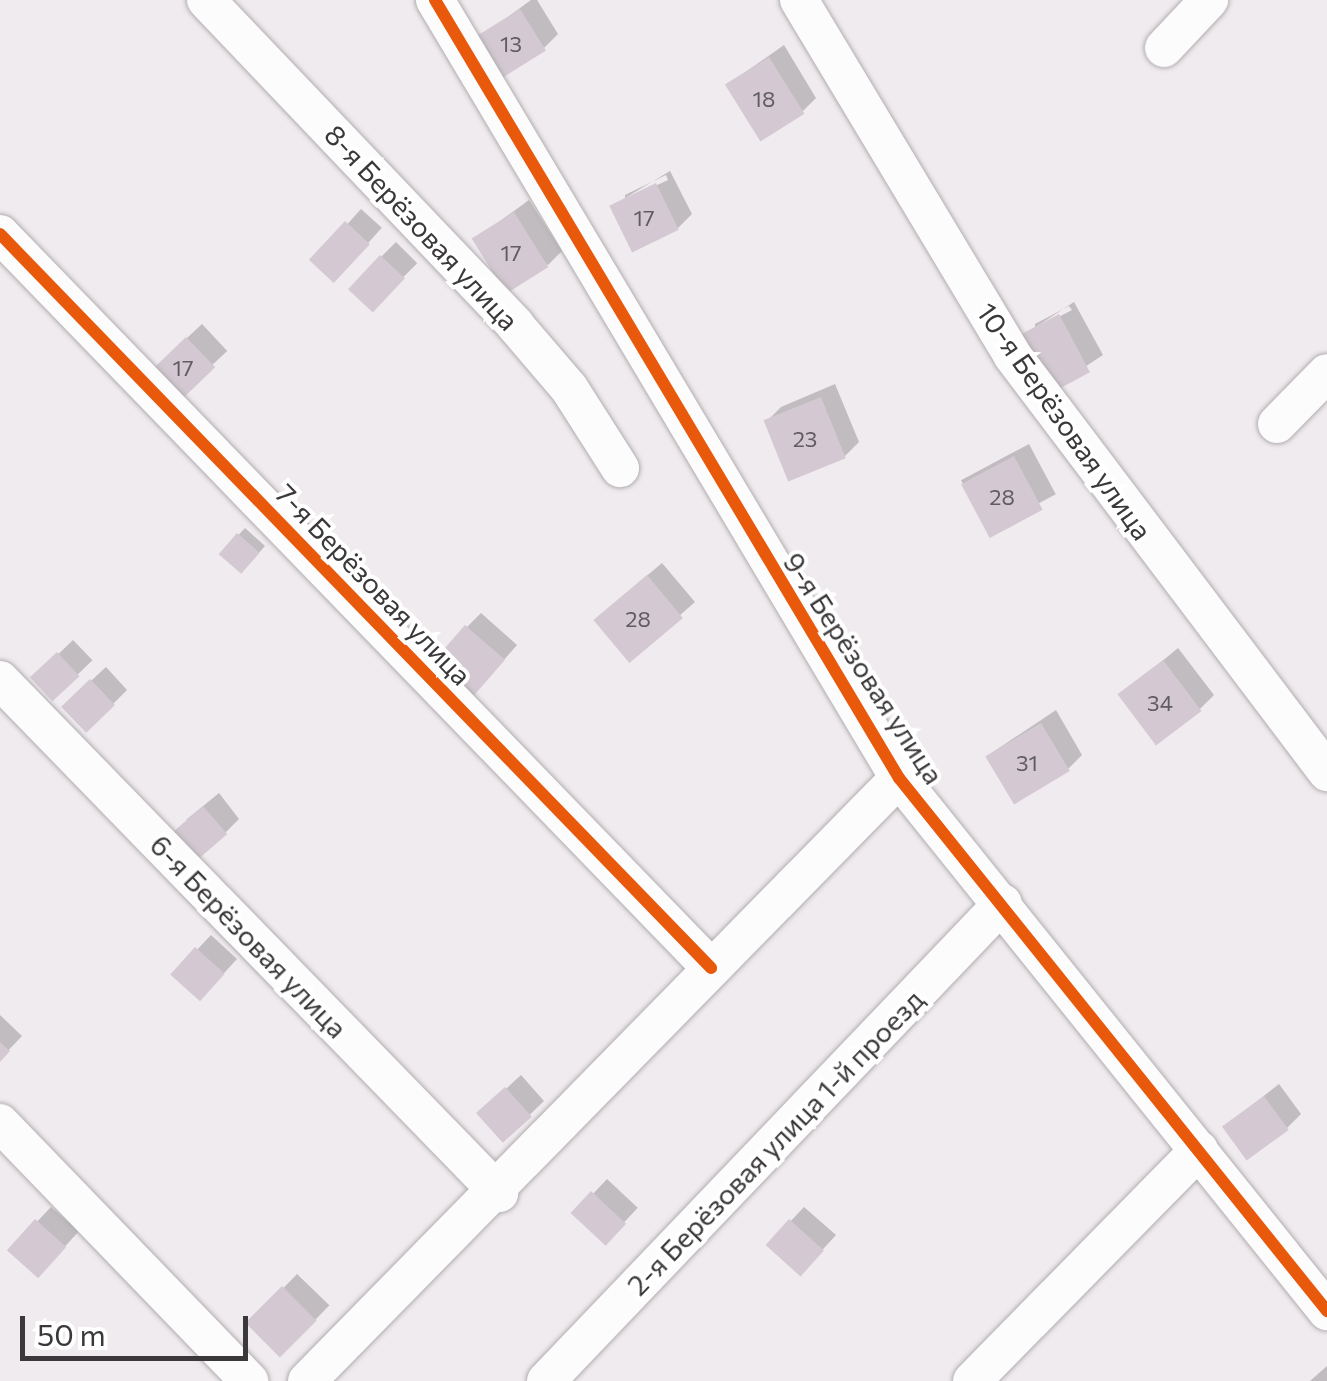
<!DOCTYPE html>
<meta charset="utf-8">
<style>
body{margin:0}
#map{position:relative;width:1327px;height:1381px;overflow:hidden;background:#f0ebef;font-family:Commissioner,sans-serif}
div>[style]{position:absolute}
.shadow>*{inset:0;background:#0003;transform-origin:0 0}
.building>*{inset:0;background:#d4c9d2;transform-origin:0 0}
.roads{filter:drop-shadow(0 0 2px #b1adb0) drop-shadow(0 0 2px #b1adb0)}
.minor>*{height:38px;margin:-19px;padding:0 19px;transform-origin:19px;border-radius:19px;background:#fdfcfd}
.cycleway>*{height:12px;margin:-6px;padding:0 6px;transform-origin:6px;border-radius:6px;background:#e8590c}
span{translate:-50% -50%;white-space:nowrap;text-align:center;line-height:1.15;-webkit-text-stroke:8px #fff;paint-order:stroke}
.number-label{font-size:22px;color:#615c60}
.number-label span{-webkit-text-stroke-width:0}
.street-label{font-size:28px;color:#3b383a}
.scale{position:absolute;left:20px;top:1316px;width:228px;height:45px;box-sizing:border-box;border:5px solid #3b383a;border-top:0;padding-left:12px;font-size:30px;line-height:35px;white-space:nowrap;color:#3b383a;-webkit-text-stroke:8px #fff;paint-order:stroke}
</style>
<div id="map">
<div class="shadow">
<i style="clip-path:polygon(531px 0,537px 0,558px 34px,544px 48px,479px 38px)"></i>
<i style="clip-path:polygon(784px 45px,816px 98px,802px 112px,727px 85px)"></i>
<i style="clip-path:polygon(evenodd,670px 171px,692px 214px,678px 228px,612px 206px,670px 171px,666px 175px,668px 180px,625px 200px,625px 195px,666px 175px)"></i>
<i style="clip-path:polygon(529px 200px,562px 251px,548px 265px,475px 239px)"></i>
<i style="left:361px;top:209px;width:28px;height:70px;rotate:42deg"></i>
<i style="left:396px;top:242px;width:30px;height:64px;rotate:45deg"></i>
<i style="clip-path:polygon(evenodd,1074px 302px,1103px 355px,1051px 389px,1022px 336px,1074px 302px,1069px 306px,1072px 310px,1035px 329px,1035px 324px,1069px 306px)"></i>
<i style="left:202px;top:324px;width:37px;height:66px;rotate:47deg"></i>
<i style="clip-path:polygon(835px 384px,859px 442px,845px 456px,767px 421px,781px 407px)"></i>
<i style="left:1029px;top:444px;width:57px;height:77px;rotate:62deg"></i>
<i style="clip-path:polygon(245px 528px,265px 546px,248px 565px,222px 553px)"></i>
<i style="clip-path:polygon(662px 563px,695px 602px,630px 659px,611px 606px)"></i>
<i style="clip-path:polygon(481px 613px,517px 645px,487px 679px,467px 627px)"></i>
<i style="left:73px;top:640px;width:28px;height:54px;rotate:46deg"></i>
<i style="clip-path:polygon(1178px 648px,1214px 695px,1200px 709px,1121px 695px)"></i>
<i style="clip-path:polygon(106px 667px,127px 690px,113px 704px,79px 692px)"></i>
<i style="clip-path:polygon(1056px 710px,1082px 755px,1068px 769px,987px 756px)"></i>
<i style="clip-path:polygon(219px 793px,239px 819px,225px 833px,186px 820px)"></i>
<i style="clip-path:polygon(211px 935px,237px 959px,214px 984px,174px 974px)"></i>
<i style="clip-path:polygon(0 1015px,22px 1036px,0 1059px)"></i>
<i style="clip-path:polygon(521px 1075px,544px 1101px,504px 1140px,494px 1100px)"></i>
<i style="clip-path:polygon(1279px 1084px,1301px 1114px,1287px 1128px,1225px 1126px)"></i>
<i style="left:607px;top:1179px;width:42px;height:47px;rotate:43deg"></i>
<i style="clip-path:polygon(51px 1207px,79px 1231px,52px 1261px,10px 1250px)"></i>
<i style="clip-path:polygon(804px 1207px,836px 1235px,814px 1259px,769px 1244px)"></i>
<i style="left:297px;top:1274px;width:45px;height:69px;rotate:44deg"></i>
<i style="clip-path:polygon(1327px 1366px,1327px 1381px,1310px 1381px)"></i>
</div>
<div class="building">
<i style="left:520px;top:9px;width:49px;height:52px;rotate:58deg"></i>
<i style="left:769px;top:57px;width:67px;height:52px;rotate:58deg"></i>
<i style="left:656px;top:183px;width:52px;height:52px;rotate:64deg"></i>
<i style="left:514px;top:212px;width:65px;height:50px;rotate:58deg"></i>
<i style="left:345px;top:221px;width:34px;height:53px;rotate:43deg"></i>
<i style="left:380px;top:255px;width:34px;height:47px;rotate:43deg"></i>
<i style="left:1059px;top:314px;width:66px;height:45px;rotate:62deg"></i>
<i style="left:186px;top:337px;width:42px;height:48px;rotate:46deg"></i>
<i style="left:821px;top:397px;width:66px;height:62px;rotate:68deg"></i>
<i style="left:1014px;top:456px;width:61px;height:60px;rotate:62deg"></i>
<i style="left:237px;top:533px;width:30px;height:28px;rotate:41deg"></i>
<i style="left:647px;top:575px;width:56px;height:70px;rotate:50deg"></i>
<i style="left:465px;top:625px;width:53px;height:49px;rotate:41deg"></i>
<i style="left:57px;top:652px;width:33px;height:37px;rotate:47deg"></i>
<i style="left:1163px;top:660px;width:64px;height:57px;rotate:53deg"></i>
<i style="left:90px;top:679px;width:36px;height:40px;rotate:46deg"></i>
<i style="left:1041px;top:723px;width:56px;height:65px;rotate:59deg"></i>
<i style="left:203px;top:806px;width:37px;height:44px;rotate:49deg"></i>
<i style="left:195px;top:947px;width:40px;height:37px;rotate:42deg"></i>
<i style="clip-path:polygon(0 1042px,10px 1051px,0 1062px)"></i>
<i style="left:505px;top:1087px;width:40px;height:39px;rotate:48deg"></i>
<i style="left:1264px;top:1096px;width:42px;height:52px;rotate:54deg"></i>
<i style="left:591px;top:1191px;width:48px;height:30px;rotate:43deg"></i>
<i style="left:35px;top:1219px;width:42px;height:42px;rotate:42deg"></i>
<i style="left:789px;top:1219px;width:47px;height:35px;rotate:42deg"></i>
<i style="left:282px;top:1286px;width:49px;height:52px;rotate:45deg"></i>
</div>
<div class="roads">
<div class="minor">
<i style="left:206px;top:0;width:448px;rotate:46.4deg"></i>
<i style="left:515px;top:325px;width:83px;rotate:49.4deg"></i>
<i style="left:569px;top:388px;width:95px;rotate:57.5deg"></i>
<i style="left:435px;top:0;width:906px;rotate:59.19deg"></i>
<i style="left:899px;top:778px;width:684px;rotate:51.24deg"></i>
<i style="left:799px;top:0;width:414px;rotate:59deg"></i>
<i style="left:1012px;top:355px;width:523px;rotate:52.93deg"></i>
<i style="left:1164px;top:48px;width:66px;rotate:-46.8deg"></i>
<i style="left:0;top:234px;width:1022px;rotate:45.91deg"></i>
<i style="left:1277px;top:424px;width:71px;rotate:-45.6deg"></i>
<i style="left:0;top:680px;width:716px;rotate:45.79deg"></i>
<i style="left:0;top:1123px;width:359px;rotate:46deg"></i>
<i style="left:307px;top:1381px;width:845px;rotate:-45.53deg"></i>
<i style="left:546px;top:1381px;width:661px;rotate:-46.29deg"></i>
<i style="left:972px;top:1381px;width:324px;rotate:-45.5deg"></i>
</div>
</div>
<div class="cycleway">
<i style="left:435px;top:0;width:906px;rotate:59.19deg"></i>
<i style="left:899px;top:778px;width:684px;rotate:51.24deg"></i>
<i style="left:0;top:234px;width:1022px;rotate:45.91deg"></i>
</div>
<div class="number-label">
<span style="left:511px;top:44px">13</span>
<span style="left:764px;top:99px">18</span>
<span style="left:644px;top:218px">17</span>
<span style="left:511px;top:253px">17</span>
<span style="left:183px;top:368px">17</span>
<span style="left:805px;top:439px">23</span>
<span style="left:1002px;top:497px">28</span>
<span style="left:638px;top:619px">28</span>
<span style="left:1160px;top:703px">34</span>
<span style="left:1027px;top:763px">31</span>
</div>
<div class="street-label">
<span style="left:422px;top:227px;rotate:47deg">8-я Берёзовая улица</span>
<span style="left:1065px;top:421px;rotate:55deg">10-я Берёзовая улица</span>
<span style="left:374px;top:584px;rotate:46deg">7-я Берёзовая улица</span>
<span style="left:864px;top:668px;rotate:57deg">9-я Берёзовая улица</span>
<span style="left:249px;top:936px;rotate:46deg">6-я Берёзовая улица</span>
<span style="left:775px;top:1142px;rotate:-46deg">2-я Берёзовая улица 1-й проезд</span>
</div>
<div class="scale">50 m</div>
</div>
